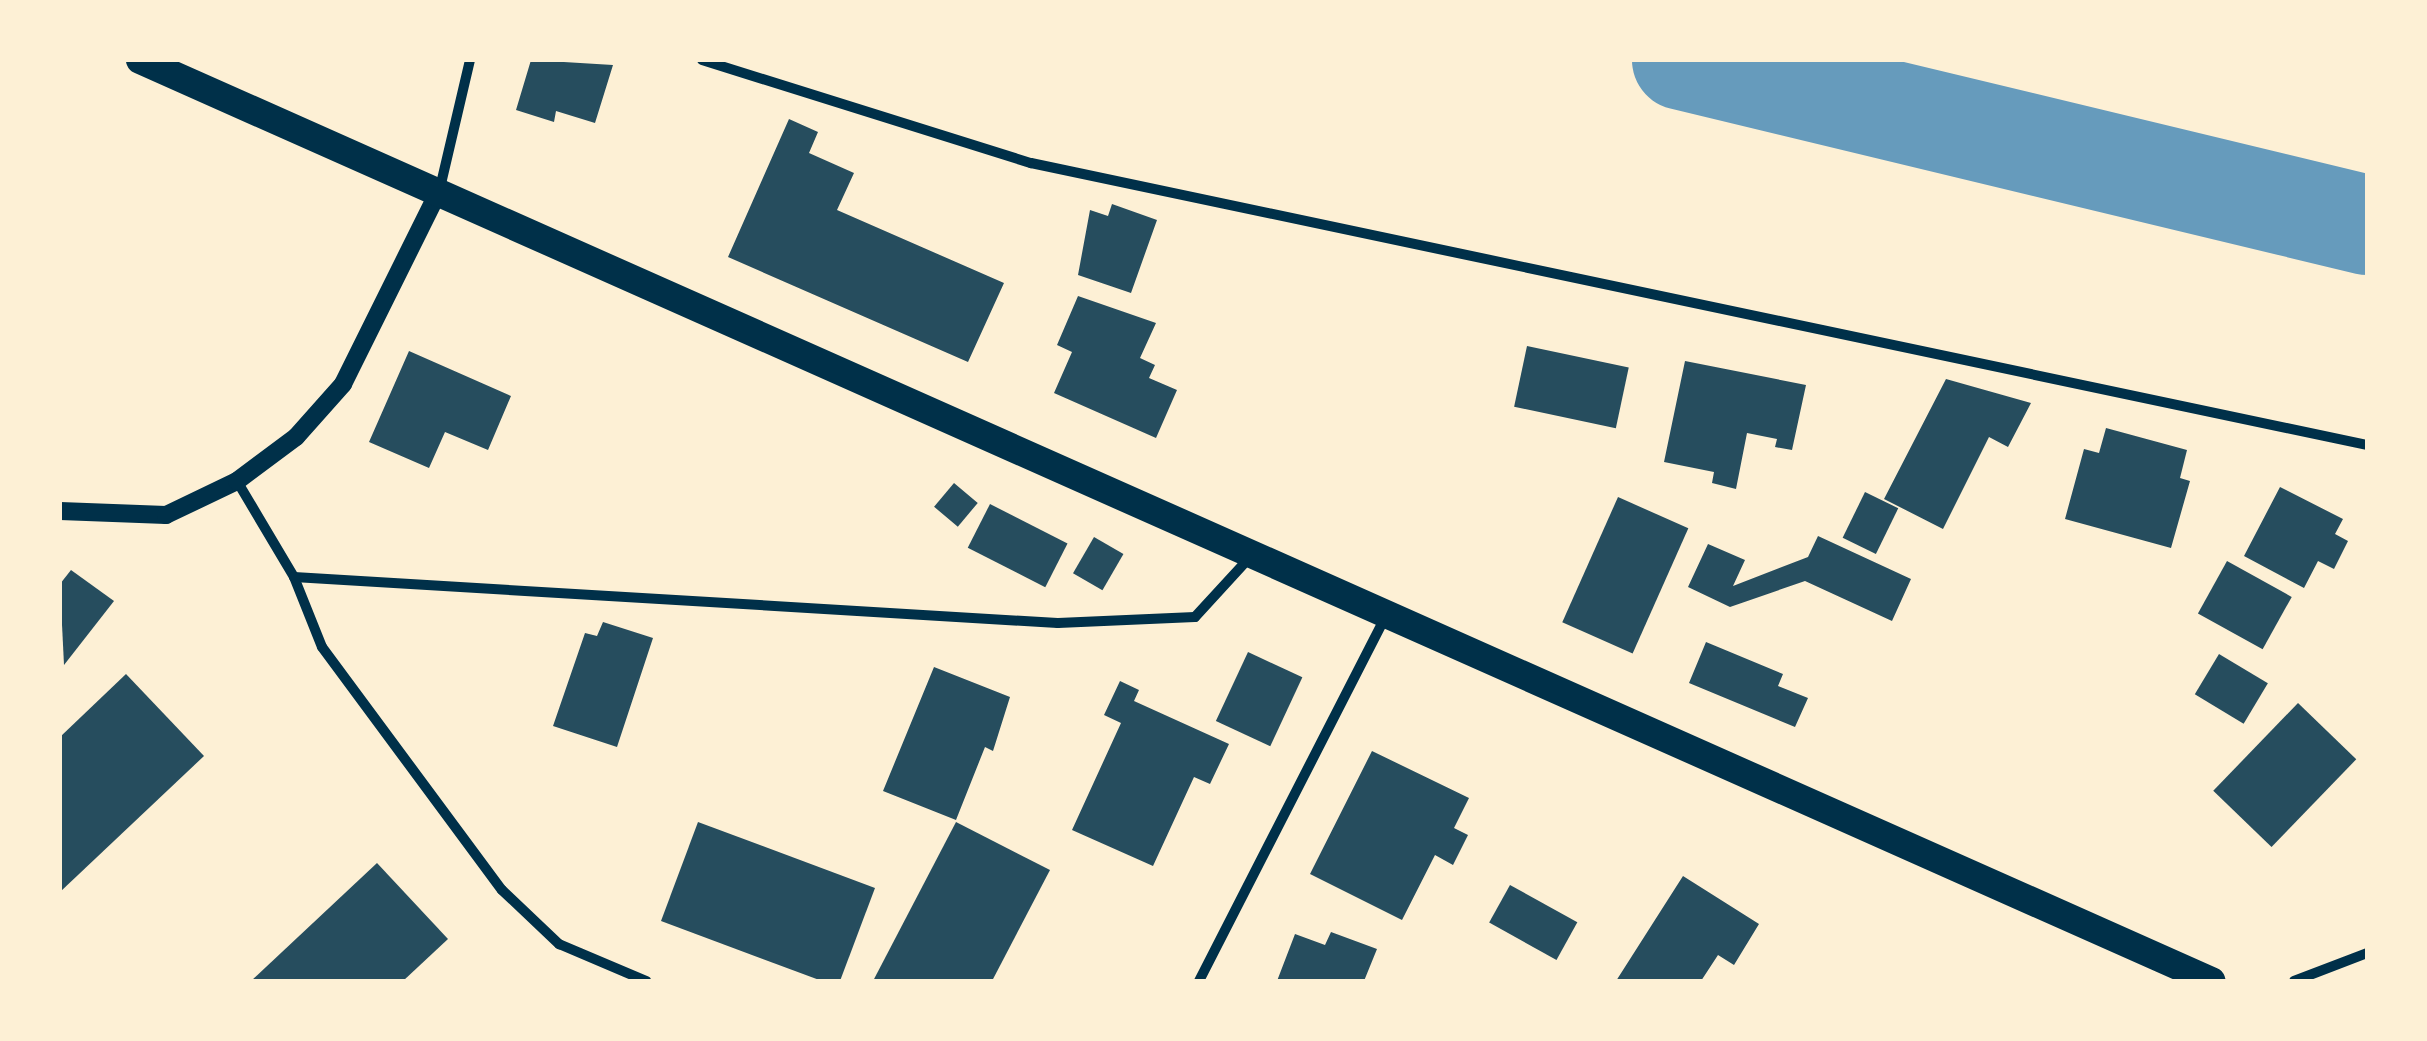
<!DOCTYPE html>
<style>
body{margin:0}
#map{position:relative;width:2427px;height:1041px;overflow:hidden;background:#fdf0d5;font-family:"Fira Sans",sans-serif}
div>[style]{position:absolute}
.river>*{height:100px;margin:-50px;padding:0 50px;transform-origin:50px;border-radius:50px;background:#669bbc}
.building>*{inset:0;background:#264d5e;transform-origin:0 0}
.minor>*{height:10px;margin:-5px;padding:0 5px;transform-origin:5px;border-radius:5px;background:#003049}
.tertiary>*{height:18px;margin:-9px;padding:0 9px;transform-origin:9px;border-radius:9px;background:#003049}
.trunk>*{height:28px;margin:-14px;padding:0 14px;transform-origin:14px;border-radius:14px;background:#003049}
span{translate:-50% -50%;white-space:nowrap;text-align:center;line-height:1.15;-webkit-text-stroke:10px #fdf0d5;paint-order:stroke}
.frame{position:absolute;inset:0;border:62px solid #fdf0d5;pointer-events:none}
</style>
<div id="map">
<div class="river">
<i style="left:1682px;top:60px;width:705px;rotate:13.54deg"></i>
</div>
<div class="building">
<i style="clip-path:polygon(531px 60px,613px 65px,595px 123px,556px 111px,554px 122px,516px 110px)"></i>
<i style="clip-path:polygon(789px 119px,818px 132px,809px 153px,854px 173px,837px 210px,1004px 283px,968px 362px,728px 257px)"></i>
<i style="clip-path:polygon(1112px 204px,1157px 220px,1131px 293px,1078px 275px,1090px 210px,1108px 216px)"></i>
<i style="clip-path:polygon(1078px 296px,1156px 323px,1140px 358px,1155px 365px,1149px 378px,1177px 390px,1156px 438px,1054px 393px,1072px 352px,1057px 345px)"></i>
<i style="left:1527px;top:346px;width:104px;height:62px;rotate:12deg"></i>
<i style="clip-path:polygon(409px 351px,511px 396px,488px 450px,445px 432px,429px 468px,369px 442px)"></i>
<i style="clip-path:polygon(1685px 361px,1806px 385px,1792px 450px,1775px 447px,1777px 439px,1747px 433px,1736px 489px,1712px 483px,1714px 472px,1664px 462px)"></i>
<i style="clip-path:polygon(1946px 379px,2031px 403px,2008px 447px,1989px 437px,1943px 529px,1884px 499px)"></i>
<i style="clip-path:polygon(2106px 428px,2187px 450px,2180px 478px,2190px 481px,2171px 548px,2065px 519px,2084px 449px,2099px 453px)"></i>
<i style="left:954px;top:483px;width:31px;height:31px;rotate:40deg"></i>
<i style="clip-path:polygon(2280px 487px,2343px 519px,2335px 534px,2348px 541px,2334px 569px,2318px 561px,2304px 588px,2244px 556px)"></i>
<i style="left:1865px;top:492px;width:37px;height:51px;rotate:26deg"></i>
<i style="left:1618px;top:497px;width:77px;height:137px;rotate:24deg"></i>
<i style="left:990px;top:504px;width:87px;height:49px;rotate:27deg"></i>
<i style="clip-path:polygon(1818px 536px,1911px 579px,1892px 621px,1805px 581px,1730px 607px,1688px 587px,1708px 544px,1745px 560px,1733px 586px,1808px 557px)"></i>
<i style="left:1094px;top:537px;width:34px;height:42px;rotate:30deg"></i>
<i style="left:2227px;top:561px;width:74px;height:60px;rotate:29deg"></i>
<i style="clip-path:polygon(71px 570px,114px 601px,64px 665px,60px 584px)"></i>
<i style="clip-path:polygon(603px 622px,653px 638px,617px 747px,553px 726px,585px 633px,597px 636px)"></i>
<i style="clip-path:polygon(1706px 642px,1783px 674px,1778px 686px,1808px 698px,1795px 727px,1689px 683px)"></i>
<i style="left:1248px;top:652px;width:60px;height:76px;rotate:25deg"></i>
<i style="left:2219px;top:654px;width:57px;height:47px;rotate:31deg"></i>
<i style="clip-path:polygon(934px 667px,1010px 697px,993px 751px,985px 747px,956px 820px,883px 791px)"></i>
<i style="clip-path:polygon(126px 674px,204px 756px,60px 892px,60px 737px)"></i>
<i style="clip-path:polygon(1120px 681px,1139px 690px,1134px 701px,1229px 744px,1210px 784px,1194px 777px,1153px 866px,1072px 830px,1121px 723px,1104px 715px)"></i>
<i style="left:2298px;top:703px;width:81px;height:122px;rotate:44deg"></i>
<i style="clip-path:polygon(1372px 751px,1469px 798px,1454px 828px,1468px 835px,1453px 865px,1435px 855px,1402px 920px,1310px 874px)"></i>
<i style="clip-path:polygon(698px 822px,875px 888px,840px 981px,822px 981px,661px 921px)"></i>
<i style="clip-path:polygon(956px 822px,1050px 870px,992px 981px,873px 981px)"></i>
<i style="clip-path:polygon(377px 863px,448px 939px,403px 981px,251px 981px)"></i>
<i style="clip-path:polygon(1683px 876px,1759px 924px,1734px 965px,1718px 955px,1701px 981px,1616px 981px)"></i>
<i style="left:1510px;top:885px;width:77px;height:43px;rotate:29deg"></i>
<i style="clip-path:polygon(1331px 932px,1377px 949px,1364px 981px,1277px 981px,1295px 934px,1325px 945px)"></i>
</div>
<div class="minor">
<i style="left:702px;top:60px;width:345px;rotate:17.4deg"></i>
<i style="left:1031px;top:163px;width:1365px;rotate:11.92deg"></i>
<i style="left:440px;top:188px;width:131px;rotate:-76.8deg"></i>
<i style="left:237px;top:481px;width:112px;rotate:59.3deg"></i>
<i style="left:294px;top:577px;width:765px;rotate:3.45deg"></i>
<i style="left:1058px;top:623px;width:137px;rotate:-2.5deg"></i>
<i style="left:1195px;top:617px;width:80px;rotate:-47.5deg"></i>
<i style="left:294px;top:577px;width:75px;rotate:68.2deg"></i>
<i style="left:322px;top:647px;width:302px;rotate:53.5deg"></i>
<i style="left:502px;top:890px;width:79px;rotate:43.5deg"></i>
<i style="left:559px;top:944px;width:95px;rotate:23deg"></i>
<i style="left:1199px;top:981px;width:409px;rotate:-62.9deg"></i>
<i style="left:2294px;top:981px;width:78px;rotate:-21deg"></i>
</div>
<div class="tertiary">
<i style="left:60px;top:511px;width:106px;rotate:2.2deg"></i>
<i style="left:166px;top:515px;width:79px;rotate:-25.6deg"></i>
<i style="left:237px;top:481px;width:74px;rotate:-36.7deg"></i>
<i style="left:296px;top:437px;width:71px;rotate:-48.4deg"></i>
<i style="left:343px;top:384px;width:218px;rotate:-63.6deg"></i>
</div>
<div class="trunk">
<i style="left:140px;top:60px;width:2267px;rotate:23.97deg"></i>
</div>
<div class="frame"></div>
</div>
